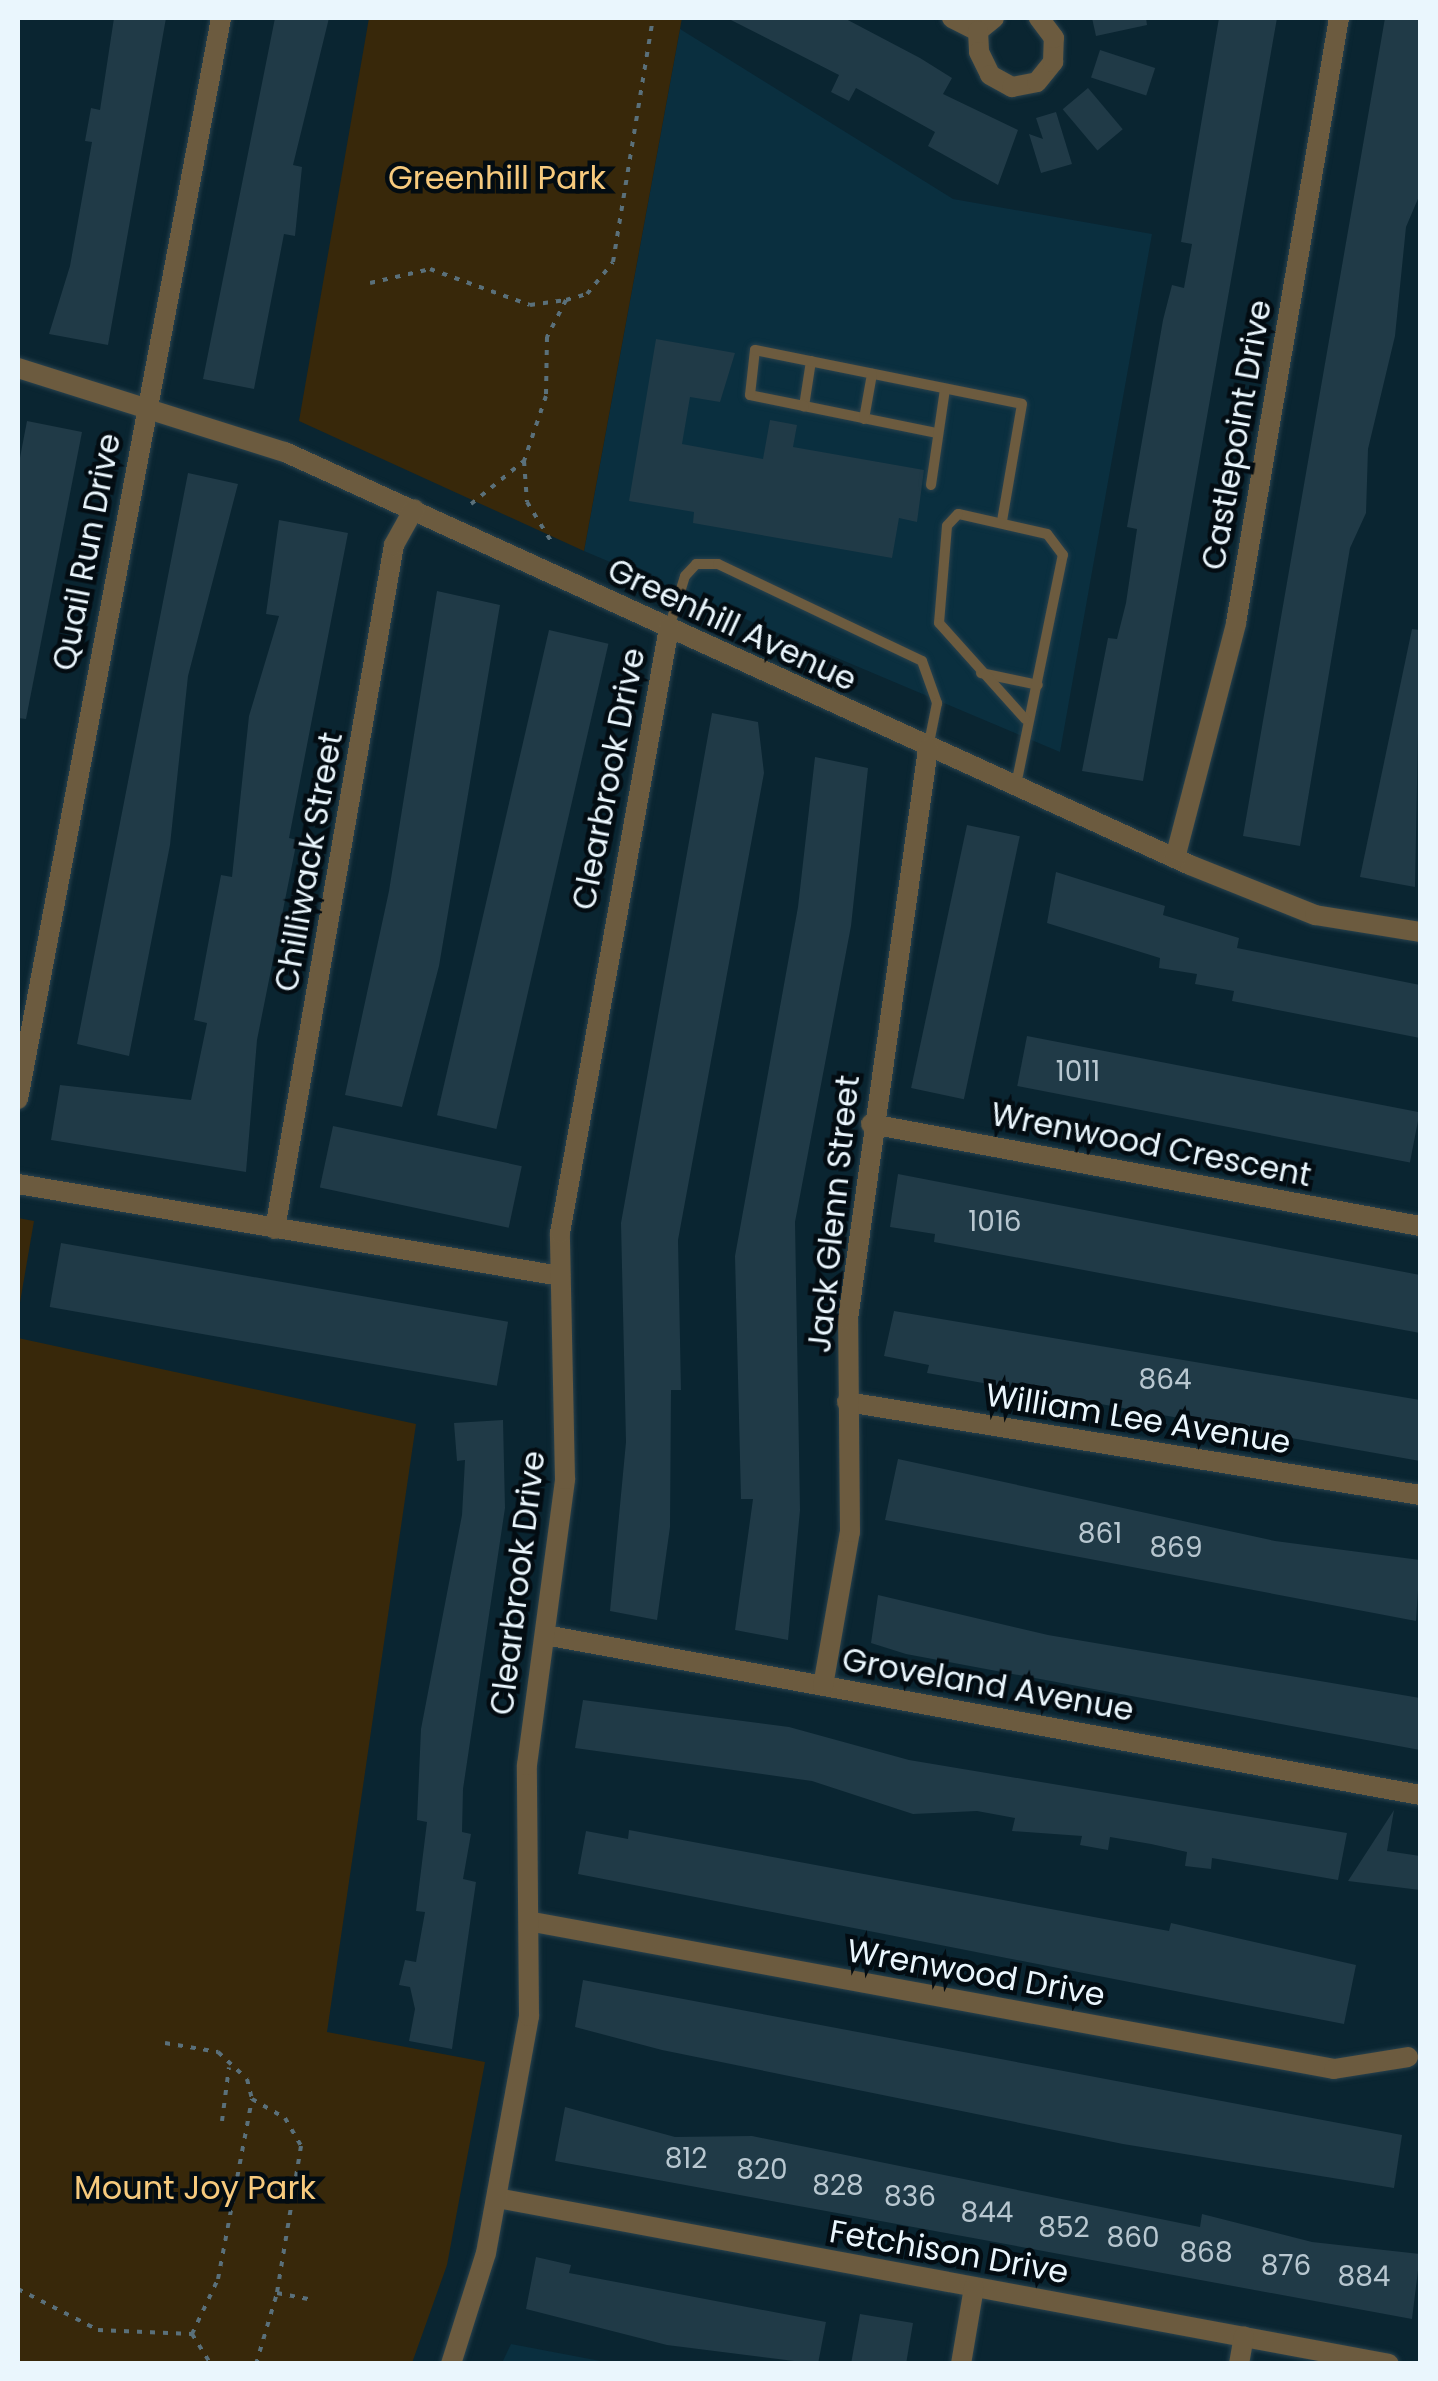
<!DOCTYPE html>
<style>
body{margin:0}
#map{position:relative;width:1438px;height:2381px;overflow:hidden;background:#0a2531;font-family:Poppins,sans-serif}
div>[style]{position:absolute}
.built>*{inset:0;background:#0a2f3f}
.green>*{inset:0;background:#38280a}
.building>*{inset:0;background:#203a47;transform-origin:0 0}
.path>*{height:4px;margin-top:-2px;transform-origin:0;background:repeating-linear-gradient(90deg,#5a707a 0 5px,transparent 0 13px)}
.roads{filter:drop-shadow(0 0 2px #29424e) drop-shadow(0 0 2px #29424e)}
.lane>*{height:10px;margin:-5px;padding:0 5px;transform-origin:5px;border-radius:5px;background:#6c5b3f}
.street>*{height:20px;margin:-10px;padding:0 10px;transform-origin:10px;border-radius:10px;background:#6c5b3f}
span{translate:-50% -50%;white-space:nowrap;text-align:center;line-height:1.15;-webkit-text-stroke:9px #030c12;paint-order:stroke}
.number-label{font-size:28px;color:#b8c7d0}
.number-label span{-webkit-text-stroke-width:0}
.park-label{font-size:32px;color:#f7ca7d}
.street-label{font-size:32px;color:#eaf6fd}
.frame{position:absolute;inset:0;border:20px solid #eaf6fd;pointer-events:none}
</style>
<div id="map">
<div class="built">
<i style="clip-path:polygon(680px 29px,953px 199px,1152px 234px,1060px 752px,584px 551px)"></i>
<i style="clip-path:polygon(511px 2344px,611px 2363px,502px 2363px)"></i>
</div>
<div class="green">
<i style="clip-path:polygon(369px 18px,682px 18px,584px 551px,299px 421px)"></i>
<i style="clip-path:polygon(18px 1218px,34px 1221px,18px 1314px)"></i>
<i style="clip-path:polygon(18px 1338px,416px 1424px,327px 2032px,485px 2062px,447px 2265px,412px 2363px,18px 2363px)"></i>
</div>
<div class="building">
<i style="clip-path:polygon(114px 18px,166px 18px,108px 345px,49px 334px,70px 266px,92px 142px,85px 141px,91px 108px,100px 110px)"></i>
<i style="clip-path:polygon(275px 18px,329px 18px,293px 165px,302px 167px,295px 236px,284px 234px,254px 389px,203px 379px)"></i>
<i style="clip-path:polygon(727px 18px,844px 18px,920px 58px,952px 78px,943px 94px,1018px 130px,998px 185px,928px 146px,935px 132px,856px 88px,849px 101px,831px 92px,839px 75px)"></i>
<i style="clip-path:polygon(1092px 18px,1146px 18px,1147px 25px,1096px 36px)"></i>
<i style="clip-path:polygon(1219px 18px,1277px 18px,1143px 781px,1082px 771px,1108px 638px,1117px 639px,1126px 603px,1137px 529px,1127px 527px,1163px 320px,1172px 285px,1184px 288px,1192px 244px,1181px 242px)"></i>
<i style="clip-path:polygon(1385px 18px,1420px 20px,1420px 194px,1406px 227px,1395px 336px,1368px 449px,1366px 513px,1350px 548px,1300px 846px,1243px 836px)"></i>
<i style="left:1100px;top:50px;width:58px;height:29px;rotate:18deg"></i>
<i style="left:1088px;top:88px;width:54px;height:33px;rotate:50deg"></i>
<i style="clip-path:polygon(1056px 112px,1072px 164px,1041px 173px,1029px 134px,1043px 139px,1036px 118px)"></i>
<i style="clip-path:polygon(656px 339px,735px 353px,720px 402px,690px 397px,682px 444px,763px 459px,770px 420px,797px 425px,793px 447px,924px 470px,917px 522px,899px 518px,892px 558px,693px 523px,694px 512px,629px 501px)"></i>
<i style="clip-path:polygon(27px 421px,82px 432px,26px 719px,18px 718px,18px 468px)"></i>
<i style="clip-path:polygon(188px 473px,238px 484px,188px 676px,170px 845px,129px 1056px,77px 1044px)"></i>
<i style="clip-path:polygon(279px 520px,348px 533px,289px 838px,297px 840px,257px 1040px,246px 1172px,51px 1140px,60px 1085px,191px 1100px,207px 1023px,194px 1020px,221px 875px,232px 877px,249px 716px,279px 616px,266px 614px)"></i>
<i style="clip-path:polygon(437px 591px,500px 605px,439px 966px,402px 1107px,345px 1095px,389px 891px)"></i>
<i style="clip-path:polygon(1412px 629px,1420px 630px,1415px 887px,1360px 877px)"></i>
<i style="left:549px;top:630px;width:61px;height:498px;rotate:13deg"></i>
<i style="clip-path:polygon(712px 713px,758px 722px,764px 773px,678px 1240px,681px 1390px,671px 1390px,670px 1527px,657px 1620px,610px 1611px,626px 1442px,621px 1223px)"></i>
<i style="clip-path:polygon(815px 757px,868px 768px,851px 926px,795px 1222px,800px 1510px,788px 1640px,735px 1630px,753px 1499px,741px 1499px,735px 1256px,798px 907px)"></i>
<i style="left:967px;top:825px;width:54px;height:269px;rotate:12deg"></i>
<i style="clip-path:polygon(1056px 872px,1165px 906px,1163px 915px,1239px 938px,1237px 948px,1420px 985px,1420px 1038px,1232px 1001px,1234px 991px,1195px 984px,1197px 974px,1159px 968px,1160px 958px,1047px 923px)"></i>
<i style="left:1027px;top:1036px;width:400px;height:51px;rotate:11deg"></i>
<i style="left:333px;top:1126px;width:193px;height:63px;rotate:12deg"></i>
<i style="clip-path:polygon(898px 1174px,1420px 1275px,1420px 1333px,934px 1242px,935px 1234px,890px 1227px)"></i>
<i style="left:61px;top:1243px;width:454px;height:65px;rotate:10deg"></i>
<i style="clip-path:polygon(894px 1311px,1420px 1400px,1420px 1461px,927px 1373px,929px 1365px,884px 1356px)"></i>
<i style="clip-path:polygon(503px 1420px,505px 1508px,463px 1789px,462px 1832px,471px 1834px,463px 1879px,476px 1882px,452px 2049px,409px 2041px,415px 2009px,410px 1987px,399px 1985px,405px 1960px,416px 1962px,425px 1912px,416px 1911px,427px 1822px,417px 1820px,421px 1729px,462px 1515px,465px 1460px,457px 1461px,454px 1423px)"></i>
<i style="clip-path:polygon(898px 1459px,1275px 1541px,1420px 1560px,1416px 1621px,885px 1520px)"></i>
<i style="clip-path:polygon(878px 1595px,1048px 1635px,1420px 1698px,1420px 1750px,906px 1654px,871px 1643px)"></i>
<i style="clip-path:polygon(583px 1700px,789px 1727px,909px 1760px,1347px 1833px,1338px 1880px,1212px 1858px,1211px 1869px,1185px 1866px,1187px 1852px,1151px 1844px,1110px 1837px,1108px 1850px,1080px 1845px,1082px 1836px,1012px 1831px,1015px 1818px,977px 1811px,913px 1814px,812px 1781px,575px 1748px)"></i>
<i style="clip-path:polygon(1394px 1810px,1387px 1851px,1420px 1856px,1420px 1890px,1348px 1881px)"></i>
<i style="clip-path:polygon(629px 1830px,1169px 1931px,1171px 1923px,1356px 1965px,1344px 2024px,578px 1874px,586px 1831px,628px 1839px)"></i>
<i style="clip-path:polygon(583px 1980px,1402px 2135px,1394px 2188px,1123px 2144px,662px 2050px,575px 2027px)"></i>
<i style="clip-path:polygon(565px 2107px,675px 2137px,752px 2136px,1200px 2227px,1202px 2214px,1312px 2242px,1420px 2254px,1412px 2319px,555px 2161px)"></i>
<i style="clip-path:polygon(536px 2257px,571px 2265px,569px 2273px,826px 2322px,818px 2364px,667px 2345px,526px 2309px)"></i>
<i style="clip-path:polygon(860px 2314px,913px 2323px,906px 2364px,851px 2364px)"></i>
</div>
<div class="path">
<i style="left:370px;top:283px;width:62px;rotate:-13.1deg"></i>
<i style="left:430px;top:269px;width:106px;rotate:19.8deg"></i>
<i style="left:530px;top:305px;width:36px;rotate:-8deg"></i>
<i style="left:566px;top:300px;width:42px;rotate:117.2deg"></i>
<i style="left:547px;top:337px;width:59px;rotate:91deg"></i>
<i style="left:546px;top:396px;width:69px;rotate:108.7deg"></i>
<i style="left:566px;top:300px;width:22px;rotate:-16deg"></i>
<i style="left:587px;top:294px;width:41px;rotate:-50.9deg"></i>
<i style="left:613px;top:262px;width:247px;rotate:-80.7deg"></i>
<i style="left:471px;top:504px;width:68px;rotate:-39.1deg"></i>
<i style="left:524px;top:461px;width:41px;rotate:85.8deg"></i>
<i style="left:527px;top:502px;width:46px;rotate:58.4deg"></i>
<i style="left:165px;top:2043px;width:54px;rotate:9.6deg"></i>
<i style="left:218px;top:2052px;width:40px;rotate:43deg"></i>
<i style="left:247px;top:2079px;width:21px;rotate:76deg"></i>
<i style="left:222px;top:2121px;width:54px;rotate:-82.6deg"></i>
<i style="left:18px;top:2289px;width:90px;rotate:27.1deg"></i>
<i style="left:98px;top:2330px;width:94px;rotate:2.4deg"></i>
<i style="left:192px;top:2334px;width:61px;rotate:-64.7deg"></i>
<i style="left:218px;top:2279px;width:183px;rotate:-79.3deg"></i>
<i style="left:252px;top:2099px;width:38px;rotate:30deg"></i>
<i style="left:285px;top:2118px;width:32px;rotate:60deg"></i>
<i style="left:301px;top:2146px;width:149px;rotate:99.3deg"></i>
<i style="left:192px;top:2334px;width:36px;rotate:58deg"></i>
<i style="left:256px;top:2364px;width:74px;rotate:-73.5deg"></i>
<i style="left:277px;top:2293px;width:33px;rotate:11deg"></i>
</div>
<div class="roads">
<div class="lane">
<i style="left:811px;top:361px;width:46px;rotate:98.8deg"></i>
<i style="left:804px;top:406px;width:136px;rotate:11.5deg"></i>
<i style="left:804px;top:406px;width:55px;rotate:-168.5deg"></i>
<i style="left:750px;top:395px;width:45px;rotate:-83.7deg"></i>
<i style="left:755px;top:350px;width:272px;rotate:11.4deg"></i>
<i style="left:1022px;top:404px;width:119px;rotate:99.7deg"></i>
<i style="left:864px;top:419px;width:46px;rotate:-79.9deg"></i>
<i style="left:931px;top:485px;width:97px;rotate:-81.7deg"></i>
<i style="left:669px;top:628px;width:54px;rotate:-72.9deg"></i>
<i style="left:685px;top:576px;width:16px;rotate:-47deg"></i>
<i style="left:696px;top:564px;width:22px"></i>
<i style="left:718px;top:564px;width:226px;rotate:25.4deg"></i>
<i style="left:922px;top:661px;width:45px;rotate:70.3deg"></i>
<i style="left:937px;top:703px;width:46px;rotate:101.3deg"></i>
<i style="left:981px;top:673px;width:58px;rotate:11.9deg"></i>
<i style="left:1016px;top:785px;width:235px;rotate:-78.5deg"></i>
<i style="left:1063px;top:555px;width:26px;rotate:-127deg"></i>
<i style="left:1047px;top:534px;width:91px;rotate:-167.3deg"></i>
<i style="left:958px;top:514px;width:16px;rotate:133deg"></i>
<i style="left:947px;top:526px;width:97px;rotate:94.7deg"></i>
<i style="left:939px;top:623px;width:129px;rotate:48.1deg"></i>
</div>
<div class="street">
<i style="left:952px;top:18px;width:29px;rotate:27deg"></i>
<i style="left:994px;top:18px;width:21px;rotate:141deg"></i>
<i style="left:978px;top:31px;width:21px;rotate:87deg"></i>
<i style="left:979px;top:52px;width:25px;rotate:64deg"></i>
<i style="left:990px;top:75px;width:25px;rotate:29deg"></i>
<i style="left:1012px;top:87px;width:25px;rotate:-11deg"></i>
<i style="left:1037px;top:82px;width:26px;rotate:-51deg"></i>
<i style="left:1053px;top:62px;width:24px;rotate:-88deg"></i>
<i style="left:1054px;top:38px;width:25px;rotate:-127deg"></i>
<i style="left:18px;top:368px;width:280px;rotate:17.5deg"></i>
<i style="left:285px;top:452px;width:995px;rotate:24.53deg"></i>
<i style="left:1190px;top:865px;width:135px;rotate:21.8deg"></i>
<i style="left:1315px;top:915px;width:106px;rotate:9.2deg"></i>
<i style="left:1175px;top:858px;width:243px;rotate:-75.4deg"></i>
<i style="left:1236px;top:623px;width:614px;rotate:-80.34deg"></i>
<i style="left:18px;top:1099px;width:1100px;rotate:-79.36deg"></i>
<i style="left:871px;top:1124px;width:558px;rotate:10.53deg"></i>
<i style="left:18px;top:1184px;width:550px;rotate:9.63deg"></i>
<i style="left:275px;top:1229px;width:694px;rotate:-80.13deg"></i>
<i style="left:394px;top:545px;width:41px;rotate:-60.9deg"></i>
<i style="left:847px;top:1402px;width:580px;rotate:9.22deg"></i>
<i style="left:545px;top:1635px;width:890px;rotate:10.36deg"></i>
<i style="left:823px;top:1686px;width:156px;rotate:-80.1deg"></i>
<i style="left:850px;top:1532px;width:213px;rotate:-90.5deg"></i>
<i style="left:848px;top:1319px;width:576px;rotate:-82.01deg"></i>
<i style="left:533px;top:1922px;width:814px;rotate:10.4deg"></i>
<i style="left:1334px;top:2069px;width:75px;rotate:-9.2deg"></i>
<i style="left:497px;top:2198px;width:907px;rotate:10.54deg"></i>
<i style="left:451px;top:2364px;width:116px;rotate:-72.5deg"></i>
<i style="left:486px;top:2253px;width:241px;rotate:-79.7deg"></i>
<i style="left:529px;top:2016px;width:251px;rotate:-90.5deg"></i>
<i style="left:527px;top:1765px;width:289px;rotate:-82.4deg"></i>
<i style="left:565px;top:1479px;width:246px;rotate:-91.2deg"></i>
<i style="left:560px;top:1233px;width:615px;rotate:-79.79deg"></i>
<i style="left:961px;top:2364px;width:78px;rotate:-80.4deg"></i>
<i style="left:1239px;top:2364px;width:28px;rotate:-80deg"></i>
</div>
</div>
<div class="number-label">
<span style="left:1078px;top:1072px">1011</span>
<span style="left:995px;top:1222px">1016</span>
<span style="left:1165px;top:1380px">864</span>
<span style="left:1100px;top:1534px">861</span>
<span style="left:1176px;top:1548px">869</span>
<span style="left:686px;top:2159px">812</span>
<span style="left:762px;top:2170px">820</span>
<span style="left:838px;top:2186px">828</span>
<span style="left:910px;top:2197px">836</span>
<span style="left:987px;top:2213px">844</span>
<span style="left:1064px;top:2228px">852</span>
<span style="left:1133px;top:2238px">860</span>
<span style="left:1206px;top:2253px">868</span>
<span style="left:1286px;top:2266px">876</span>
<span style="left:1364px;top:2277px">884</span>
</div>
<div class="park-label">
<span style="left:497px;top:178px">Greenhill Park</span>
<span style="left:195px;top:2188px">Mount Joy Park</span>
</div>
<div class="street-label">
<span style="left:1237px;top:435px;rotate:-80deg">Castlepoint Drive</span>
<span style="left:87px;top:552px;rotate:-79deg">Quail Run Drive</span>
<span style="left:732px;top:625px;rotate:25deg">Greenhill Avenue</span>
<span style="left:609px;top:779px;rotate:-79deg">Clearbrook Drive</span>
<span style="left:309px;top:862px;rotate:-80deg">Chilliwack Street</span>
<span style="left:1151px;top:1145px;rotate:11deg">Wrenwood Crescent</span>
<span style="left:834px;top:1214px;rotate:-84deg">Jack Glenn Street</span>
<span style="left:1138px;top:1419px;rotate:9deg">William Lee Avenue</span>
<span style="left:518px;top:1583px;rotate:-83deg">Clearbrook Drive</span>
<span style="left:988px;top:1685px;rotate:10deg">Groveland Avenue</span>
<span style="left:976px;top:1973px;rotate:10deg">Wrenwood Drive</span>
<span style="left:949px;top:2252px;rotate:10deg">Fetchison Drive</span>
</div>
<div class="frame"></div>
</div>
